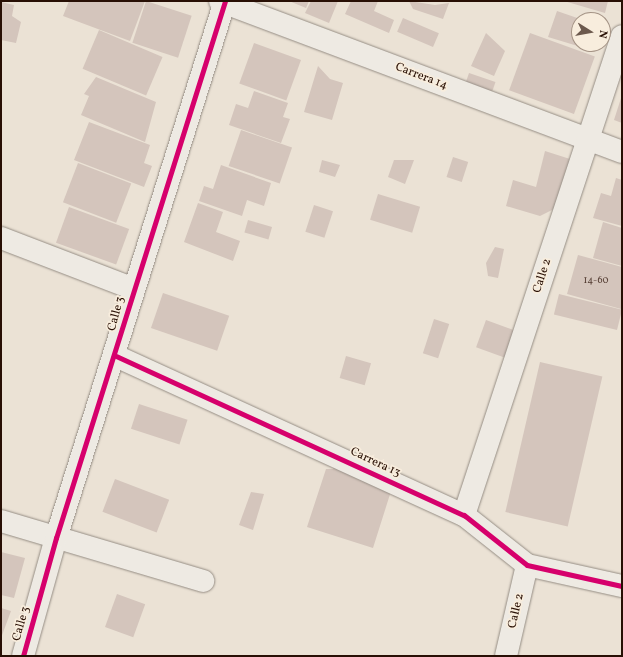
<!DOCTYPE html>
<style>
body{margin:0}
#map{position:relative;width:623px;height:657px;overflow:hidden;background:#ebe2d5;font-family:Vollkorn,serif}
div>[style]{position:absolute}
.building>*{inset:0;background:#d4c5bc;transform-origin:0 0}
.roads{filter:drop-shadow(0 0 1px #958d84) drop-shadow(0 0 1px #958d84)}
.street>*{height:22px;margin:-11px;padding:0 11px;transform-origin:11px;border-radius:11px;background:#eeeae3}
.cycleway>*{height:5px;margin:-2.5px;padding:0 2.5px;transform-origin:2.5px;border-radius:2.5px;background:#d6006c}
span{translate:-50% -50%;white-space:nowrap;text-align:center;line-height:1.15;-webkit-text-stroke:3.5px #f8eddd;paint-order:stroke}
.number-label{font-size:10px;color:#533c32}
.number-label span{-webkit-text-stroke-width:0}
.street-label{font-size:12px;color:#280f04}
.frame{position:absolute;inset:0;border:2px solid #280f04;pointer-events:none}
.north{position:absolute;left:571px;top:12px;width:40px;height:40px;box-sizing:border-box;background:#f8eddd;border:1px solid #a59486;border-radius:50%;rotate:101deg;font-size:11px;font-weight:700;line-height:16px;text-align:center;color:#280f04}
.north::after{content:'';display:block;margin:auto;width:14px;height:18px;background:#6c594d;clip-path:polygon(50% 0,100% 100%,50% 72%,0 100%)}
</style>
<div id="map">
<div class="building">
<i style="clip-path:polygon(69px 1px,145px 1px,130px 41px,63px 16px)"></i>
<i style="left:146px;top:1px;width:48px;height:44px;rotate:18deg"></i>
<i style="clip-path:polygon(289px 1px,309px 1px,306px 8px)"></i>
<i style="clip-path:polygon(311px 1px,338px 1px,329px 23px,305px 13px)"></i>
<i style="clip-path:polygon(351px 1px,378px 1px,374px 11px,394px 20px,389px 33px,345px 14px)"></i>
<i style="clip-path:polygon(409px 1px,435px 5px,449px 3px,443px 19px,413px 9px)"></i>
<i style="clip-path:polygon(564px 1px,608px 1px,605px 13px)"></i>
<i style="clip-path:polygon(1px 2px,14px 5px,12px 16px,21px 22px,16px 43px,1px 40px)"></i>
<i style="clip-path:polygon(557px 11px,583px 20px,579px 20px,581px 47px,548px 37px)"></i>
<i style="left:403px;top:18px;width:39px;height:15px;rotate:23deg"></i>
<i style="left:99px;top:30px;width:69px;height:42px;rotate:23deg"></i>
<i style="clip-path:polygon(486px 33px,505px 51px,494px 76px,471px 66px)"></i>
<i style="left:530px;top:33px;width:69px;height:61px;rotate:20deg"></i>
<i style="left:254px;top:43px;width:50px;height:43px;rotate:20deg"></i>
<i style="clip-path:polygon(318px 66px,330px 79px,343px 83px,332px 120px,304px 112px)"></i>
<i style="left:469px;top:73px;width:28px;height:11px;rotate:19deg"></i>
<i style="clip-path:polygon(96px 77px,156px 102px,145px 142px,81px 115px,89px 96px,84px 94px)"></i>
<i style="clip-path:polygon(254px 91px,288px 103px,283px 117px,290px 119px,281px 143px,229px 125px,236px 104px,248px 108px)"></i>
<i style="clip-path:polygon(622px 95px,622px 123px,614px 120px)"></i>
<i style="clip-path:polygon(89px 122px,150px 145px,144px 163px,152px 166px,144px 187px,74px 160px)"></i>
<i style="left:241px;top:130px;width:54px;height:38px;rotate:19deg"></i>
<i style="clip-path:polygon(545px 151px,570px 159px,556px 208px,540px 216px,506px 206px,513px 180px,536px 187px)"></i>
<i style="left:453px;top:157px;width:16px;height:21px;rotate:18deg"></i>
<i style="clip-path:polygon(322px 160px,340px 165px,335px 177px,319px 172px)"></i>
<i style="clip-path:polygon(394px 160px,414px 160px,405px 184px,388px 177px)"></i>
<i style="left:78px;top:163px;width:57px;height:42px;rotate:21deg"></i>
<i style="clip-path:polygon(221px 165px,271px 183px,264px 206px,247px 200px,242px 216px,199px 201px,204px 186px,213px 189px)"></i>
<i style="clip-path:polygon(616px 178px,622px 180px,622px 226px,593px 218px,601px 193px,611px 196px)"></i>
<i style="left:378px;top:194px;width:44px;height:27px;rotate:17deg"></i>
<i style="clip-path:polygon(198px 203px,223px 212px,216px 232px,240px 241px,233px 261px,184px 242px)"></i>
<i style="left:314px;top:205px;width:20px;height:28px;rotate:18deg"></i>
<i style="left:69px;top:207px;width:64px;height:38px;rotate:20deg"></i>
<i style="left:248px;top:220px;width:25px;height:13px;rotate:16deg"></i>
<i style="clip-path:polygon(603px 222px,622px 228px,622px 266px,593px 258px)"></i>
<i style="clip-path:polygon(495px 247px,504px 249px,498px 278px,488px 276px,486px 263px)"></i>
<i style="clip-path:polygon(578px 255px,622px 267px,621px 309px,567px 294px)"></i>
<i style="left:163px;top:293px;width:70px;height:37px;rotate:19deg"></i>
<i style="left:559px;top:294px;width:65px;height:21px;rotate:14deg"></i>
<i style="left:434px;top:319px;width:16px;height:36px;rotate:18deg"></i>
<i style="left:486px;top:320px;width:33px;height:29px;rotate:20deg"></i>
<i style="left:346px;top:356px;width:26px;height:23px;rotate:16deg"></i>
<i style="left:540px;top:362px;width:64px;height:154px;rotate:13deg"></i>
<i style="left:139px;top:404px;width:51px;height:26px;rotate:18deg"></i>
<i style="clip-path:polygon(334px 464px,392px 488px,373px 548px,307px 527px,326px 469px,333px 469px)"></i>
<i style="left:115px;top:479px;width:58px;height:35px;rotate:21deg"></i>
<i style="clip-path:polygon(251px 492px,264px 494px,253px 530px,239px 525px)"></i>
<i style="clip-path:polygon(1px 552px,25px 558px,14px 598px,1px 595px)"></i>
<i style="left:117px;top:594px;width:30px;height:35px;rotate:20deg"></i>
<i style="clip-path:polygon(1px 608px,11px 611px,1px 638px)"></i>
</div>
<div class="roads">
<div class="street">
<i style="left:220px;top:1px;width:429px;rotate:20.6deg"></i>
<i style="left:1px;top:238px;width:142px;rotate:21deg"></i>
<i style="left:116px;top:356px;width:383px;rotate:24.6deg"></i>
<i style="left:464px;top:515px;width:80px;rotate:38.4deg"></i>
<i style="left:527px;top:565px;width:97px;rotate:12.5deg"></i>
<i style="left:464px;top:515px;width:504px;rotate:-71.74deg"></i>
<i style="left:1px;top:521px;width:211px;rotate:16.5deg"></i>
<i style="left:23px;top:656px;width:123px;rotate:-74.4deg"></i>
<i style="left:56px;top:538px;width:563px;rotate:-72.53deg"></i>
<i style="left:506px;top:656px;width:93px;rotate:-77deg"></i>
</div>
</div>
<div class="cycleway">
<i style="left:116px;top:356px;width:383px;rotate:24.6deg"></i>
<i style="left:464px;top:515px;width:80px;rotate:38.4deg"></i>
<i style="left:527px;top:565px;width:97px;rotate:12.5deg"></i>
<i style="left:23px;top:656px;width:123px;rotate:-74.4deg"></i>
<i style="left:56px;top:538px;width:563px;rotate:-72.53deg"></i>
</div>
<div class="number-label">
<span style="left:596px;top:281px">14-60</span>
</div>
<div class="street-label">
<span style="left:421px;top:77px;rotate:21deg">Carrera 14</span>
<span style="left:543px;top:276px;rotate:-72deg">Calle 2</span>
<span style="left:117px;top:314px;rotate:-75deg">Calle 3</span>
<span style="left:375px;top:463px;rotate:25deg">Carrera 13</span>
<span style="left:517px;top:611px;rotate:-77deg">Calle 2</span>
<span style="left:22px;top:624px;rotate:-74deg">Calle 3</span>
</div>
<div class="frame"></div>
<div class="north">N</div>
</div>
